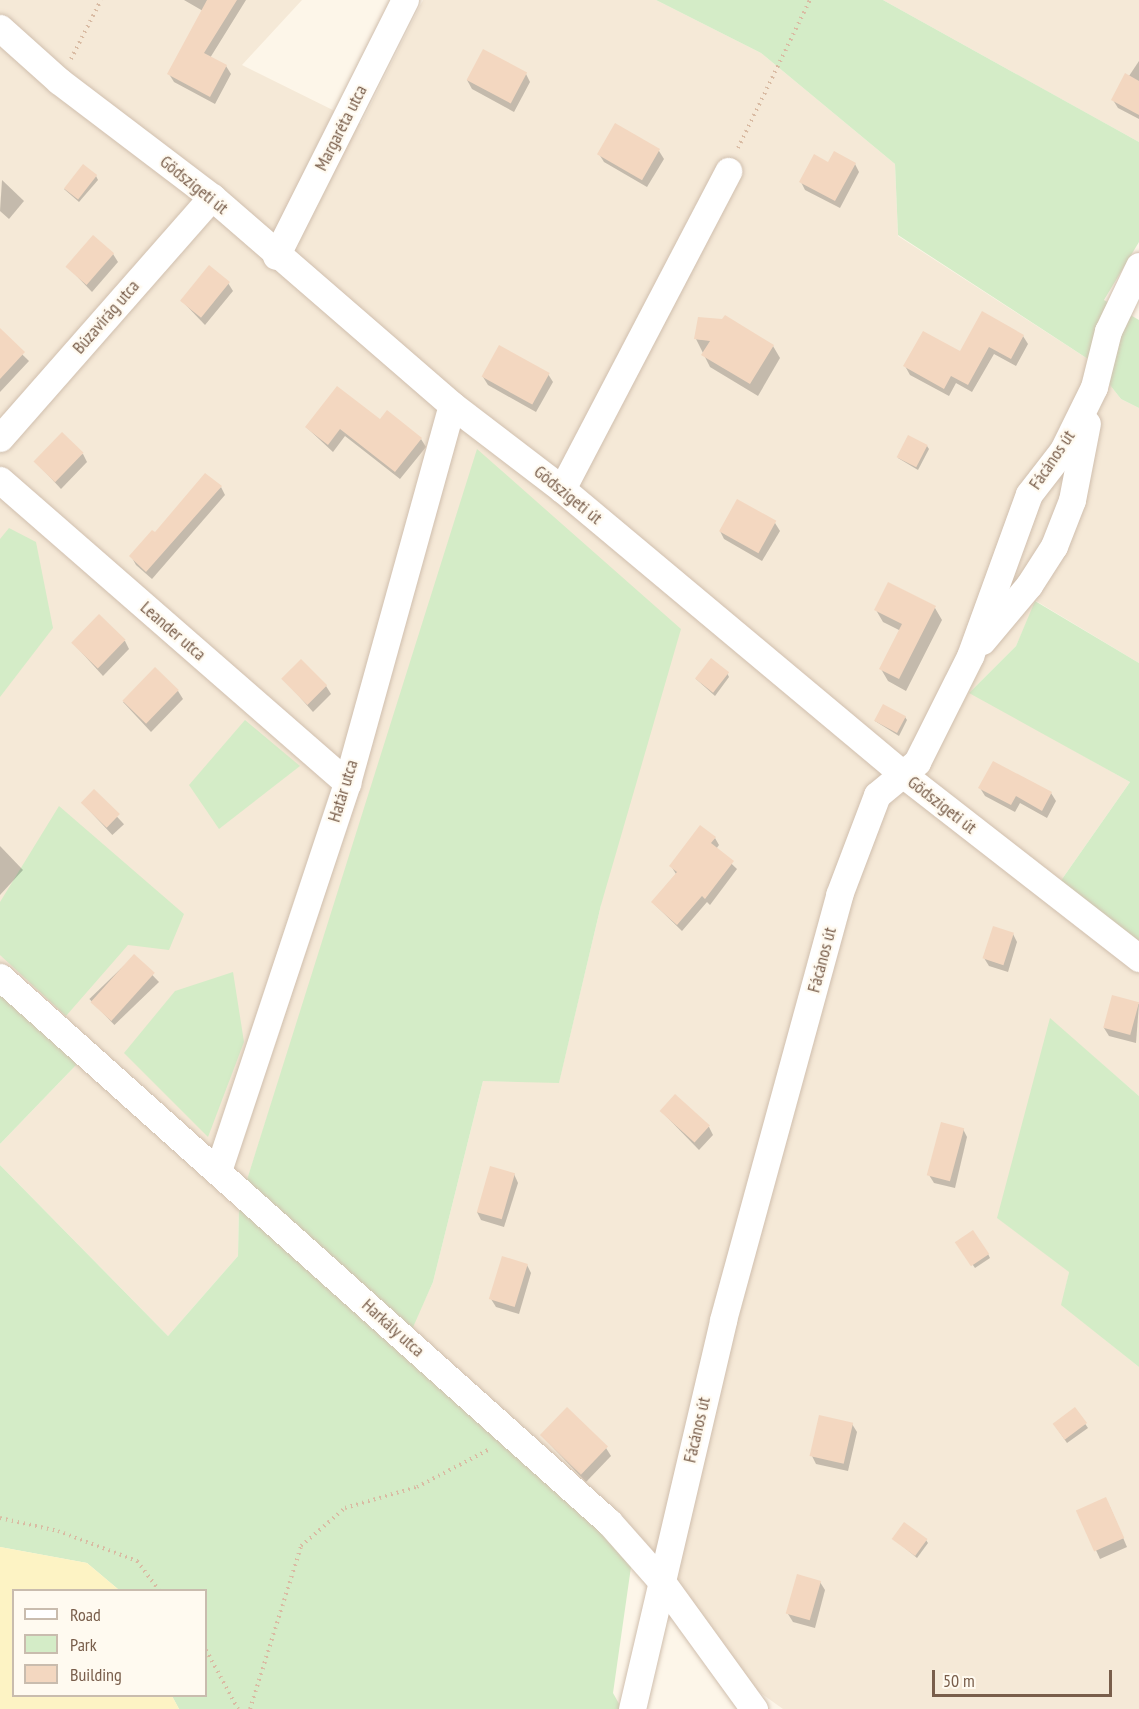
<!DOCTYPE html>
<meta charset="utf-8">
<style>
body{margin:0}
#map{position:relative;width:1139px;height:1709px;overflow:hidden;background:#fdf6e9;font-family:"PT Sans Narrow",sans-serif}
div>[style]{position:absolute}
.residential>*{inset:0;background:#f5e9d7}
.green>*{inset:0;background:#d4ecc7}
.sand>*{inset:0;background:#fdf3c4}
.shadow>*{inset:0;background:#0003;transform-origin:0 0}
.building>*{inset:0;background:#f3d7c0;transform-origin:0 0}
.path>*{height:4px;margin-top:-2px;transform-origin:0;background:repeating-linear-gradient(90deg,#d9bba3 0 1.5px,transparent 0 6px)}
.roads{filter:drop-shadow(0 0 2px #d0bfae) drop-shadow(0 0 2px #d0bfae)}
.minor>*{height:27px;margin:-13.5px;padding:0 13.5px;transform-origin:13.5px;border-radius:13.5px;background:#fff}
span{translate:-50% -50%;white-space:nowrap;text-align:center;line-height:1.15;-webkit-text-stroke:4.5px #fffaf0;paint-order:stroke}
.street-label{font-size:18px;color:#795e4b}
.legend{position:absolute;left:12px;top:1589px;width:195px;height:108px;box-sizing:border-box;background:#fffaf0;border:2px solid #c9bcae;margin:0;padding:8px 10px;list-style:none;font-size:18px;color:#795e4b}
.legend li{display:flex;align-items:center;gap:12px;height:30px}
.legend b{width:30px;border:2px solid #c9bcae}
.scale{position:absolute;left:932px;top:1670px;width:180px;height:27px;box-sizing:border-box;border:3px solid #795e4b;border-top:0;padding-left:8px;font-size:18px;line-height:21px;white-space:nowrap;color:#795e4b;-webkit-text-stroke:4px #fffaf0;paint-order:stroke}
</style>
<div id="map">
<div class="residential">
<i style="clip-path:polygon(0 0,302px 0,242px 65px,361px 124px,423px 0,656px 0,761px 53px,895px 164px,898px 236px,1091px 361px,1121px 399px,1139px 408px,1139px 663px,1036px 601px,1016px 646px,970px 692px,1130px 782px,1060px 882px,1139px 945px,1139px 1096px,1050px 1019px,1069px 1272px,1062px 1305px,1139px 1367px,1139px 1709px,783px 1709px,745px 1682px,409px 1334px,433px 1282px,483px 1081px,559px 1082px,601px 905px,371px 793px,239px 1205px,238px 1256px,168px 1336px,0 1165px,0 1144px,79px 1062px,0 993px)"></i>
<i style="clip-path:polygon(883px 0,1139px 0,1139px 142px,1018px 75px)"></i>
</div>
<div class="green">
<i style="clip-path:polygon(656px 0,883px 0,1139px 142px,1139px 242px,1104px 300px,1139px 320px,1139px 408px,1121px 399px,1091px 361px,898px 235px,895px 164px,761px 53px)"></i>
<i style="clip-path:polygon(477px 449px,681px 629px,601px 905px,559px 1083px,483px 1081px,433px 1282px,410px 1334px,635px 1539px,613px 1693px,622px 1709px,179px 1709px,172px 1696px,206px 1696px,206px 1590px,119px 1590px,87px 1563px,0 1547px,0 1165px,168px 1336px,238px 1256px,239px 1205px)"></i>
<i style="clip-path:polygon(9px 528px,36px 542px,53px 628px,0 697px,0 539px)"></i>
<i style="clip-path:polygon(1035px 601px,1139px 663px,1139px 945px,1060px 882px,1130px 782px,969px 693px,1016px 646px)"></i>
<i style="clip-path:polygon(245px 720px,300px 766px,219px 829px,189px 785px)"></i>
<i style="clip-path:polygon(59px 806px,184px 914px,169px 950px,128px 945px,66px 1016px,0 955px,0 902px)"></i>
<i style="clip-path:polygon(233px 972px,244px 1042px,208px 1137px,124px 1053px,175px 991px)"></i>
<i style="clip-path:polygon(0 993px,79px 1062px,0 1144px)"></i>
<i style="clip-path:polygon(1050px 1018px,1139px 1096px,1139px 1367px,1061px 1305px,1069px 1272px,997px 1218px)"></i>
</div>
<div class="sand">
<i style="clip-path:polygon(0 1547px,87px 1563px,119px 1590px,14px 1590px,14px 1696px,172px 1696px,179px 1709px,0 1709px)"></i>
</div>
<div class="shadow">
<i style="clip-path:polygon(184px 0,246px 0,210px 58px,226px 66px,231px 74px,215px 104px,174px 82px,169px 74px,203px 11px)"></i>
<i style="clip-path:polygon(1139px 61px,1139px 119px,1118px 108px,1113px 100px)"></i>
<i style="clip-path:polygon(526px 74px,530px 82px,514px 112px,472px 89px,467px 80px)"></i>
<i style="clip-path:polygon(616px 125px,659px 151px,664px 159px,647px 187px,604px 162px,599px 154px)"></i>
<i style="clip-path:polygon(829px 164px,855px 164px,859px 172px,840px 208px,805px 190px,801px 182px)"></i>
<i style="clip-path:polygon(96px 176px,98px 180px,79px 202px,64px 189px)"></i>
<i style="clip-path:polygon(2px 180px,24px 201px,9px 219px,0 211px)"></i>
<i style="clip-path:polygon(113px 254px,118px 262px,92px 292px,68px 267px)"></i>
<i style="clip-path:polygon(228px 283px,233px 291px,205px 325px,181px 300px)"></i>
<i style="clip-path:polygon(983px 314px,1023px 336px,1028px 344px,1016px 366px,994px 354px,972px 392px,956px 383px,949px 396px,910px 375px,905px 366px,961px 353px)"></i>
<i style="clip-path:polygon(0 333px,29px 361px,0 392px)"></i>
<i style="clip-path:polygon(696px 339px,773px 346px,780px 358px,758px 396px,710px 367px)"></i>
<i style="clip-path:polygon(548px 374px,553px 382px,536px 412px,488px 385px,483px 377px)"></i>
<i style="clip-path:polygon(380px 421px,421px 439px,426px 447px,400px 479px,345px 436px,333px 452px,306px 427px)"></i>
<i style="clip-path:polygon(927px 446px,929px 449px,918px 470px,898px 458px)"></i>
<i style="clip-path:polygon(83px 454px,87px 462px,61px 489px,36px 462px)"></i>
<i style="clip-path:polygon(221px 487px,225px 495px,152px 579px,136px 565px,131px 556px)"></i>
<i style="clip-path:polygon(737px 501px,775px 523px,780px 531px,762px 561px,724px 539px,720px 531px)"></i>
<i style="clip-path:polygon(935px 608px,942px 620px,906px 691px,888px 681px,881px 669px,901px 631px,883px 622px,876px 610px)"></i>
<i style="clip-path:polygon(125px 641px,129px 649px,103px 676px,73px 643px)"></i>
<i style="clip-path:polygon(727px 673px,729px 677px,715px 696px,696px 679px)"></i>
<i style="clip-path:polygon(283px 678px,326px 686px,331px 694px,313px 712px)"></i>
<i style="clip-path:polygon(178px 691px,183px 699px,151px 732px,123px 702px)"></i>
<i style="clip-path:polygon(905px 717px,907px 720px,899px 736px,875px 721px)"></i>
<i style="clip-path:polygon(980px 788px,1051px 793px,1056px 801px,1047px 818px,1020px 803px,1015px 812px,985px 796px)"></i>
<i style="left:94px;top:792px;width:44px;height:16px;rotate:47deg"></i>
<i style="clip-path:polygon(715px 838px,719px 845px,716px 849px,737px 869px,710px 905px,707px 902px,682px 931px,652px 902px,676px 874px,671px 866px)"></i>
<i style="clip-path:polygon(0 846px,23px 870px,0 895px)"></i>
<i style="clip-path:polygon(1013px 934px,1017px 942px,1008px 972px,989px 966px,984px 958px)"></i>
<i style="left:134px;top:956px;width:36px;height:62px;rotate:46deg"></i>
<i style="clip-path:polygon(1113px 997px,1139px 1004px,1136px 1043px,1109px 1036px,1104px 1028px)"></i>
<i style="clip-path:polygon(661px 1111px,709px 1127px,713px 1135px,699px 1150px)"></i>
<i style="clip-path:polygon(963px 1129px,967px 1137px,955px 1188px,934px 1183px,929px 1175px)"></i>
<i style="clip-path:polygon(514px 1174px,518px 1183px,504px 1227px,481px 1220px,477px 1212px)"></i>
<i style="clip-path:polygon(957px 1242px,988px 1254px,990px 1258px,975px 1268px)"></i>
<i style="clip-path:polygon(527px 1265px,531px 1273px,519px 1314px,496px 1307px,491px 1299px)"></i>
<i style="clip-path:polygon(1075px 1409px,1088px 1428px,1067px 1443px,1056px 1427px)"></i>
<i style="clip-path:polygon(852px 1424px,857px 1432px,848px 1471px,816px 1464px,812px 1456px)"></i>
<i style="clip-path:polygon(541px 1435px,606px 1448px,611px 1456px,586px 1482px)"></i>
<i style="clip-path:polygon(1110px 1507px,1127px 1547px,1100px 1559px,1078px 1511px)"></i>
<i style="clip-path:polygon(894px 1539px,926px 1540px,928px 1543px,917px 1558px)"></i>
<i style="clip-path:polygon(820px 1582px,825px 1590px,815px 1628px,793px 1622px,788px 1614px)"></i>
</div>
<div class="building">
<i style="clip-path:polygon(207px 0,237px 0,204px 53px,227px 65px,210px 97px,167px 74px)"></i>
<i style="left:483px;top:49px;width:50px;height:35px;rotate:28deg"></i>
<i style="clip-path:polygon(1125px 73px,1139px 81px,1139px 115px,1111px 100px)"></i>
<i style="left:615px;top:123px;width:52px;height:36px;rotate:30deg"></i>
<i style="clip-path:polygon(834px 151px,856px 163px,835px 201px,799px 182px,814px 154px,828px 162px)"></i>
<i style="left:83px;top:164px;width:18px;height:31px;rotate:38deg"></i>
<i style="left:93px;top:235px;width:28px;height:42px;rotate:41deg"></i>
<i style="left:209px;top:265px;width:27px;height:46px;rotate:39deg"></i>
<i style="clip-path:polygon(982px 311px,1024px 335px,1011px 359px,989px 347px,968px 385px,951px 376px,944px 389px,903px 366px,923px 331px,960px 351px)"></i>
<i style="clip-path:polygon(725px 315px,774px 345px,750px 384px,701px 355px,710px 341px,694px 339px,698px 317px,722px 319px)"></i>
<i style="clip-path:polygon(0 328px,25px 352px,0 379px)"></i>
<i style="left:499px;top:345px;width:58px;height:36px;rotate:29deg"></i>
<i style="clip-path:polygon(337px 386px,380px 419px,387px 410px,422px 438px,395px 472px,340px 429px,328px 445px,305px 427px)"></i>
<i style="left:62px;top:432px;width:30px;height:41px;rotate:44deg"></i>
<i style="left:908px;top:435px;width:22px;height:25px;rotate:27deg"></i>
<i style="clip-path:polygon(205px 473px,222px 486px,146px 572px,129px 556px,152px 530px,155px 532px)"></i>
<i style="left:737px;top:499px;width:45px;height:37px;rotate:29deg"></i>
<i style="clip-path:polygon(888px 582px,936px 606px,899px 679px,879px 669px,902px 624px,874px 610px)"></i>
<i style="left:99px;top:614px;width:37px;height:40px;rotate:44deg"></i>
<i style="left:711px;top:658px;width:23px;height:26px;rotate:38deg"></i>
<i style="left:301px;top:659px;width:37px;height:28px;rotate:45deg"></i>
<i style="left:155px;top:667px;width:33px;height:47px;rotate:44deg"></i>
<i style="left:883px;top:704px;width:26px;height:19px;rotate:28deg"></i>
<i style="clip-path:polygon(993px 761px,1052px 792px,1042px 811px,1016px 796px,1011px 805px,978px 788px)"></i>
<i style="left:94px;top:789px;width:36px;height:19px;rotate:44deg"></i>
<i style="clip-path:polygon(700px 825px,716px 837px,711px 843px,734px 861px,705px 899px,702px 896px,677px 925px,651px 902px,677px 872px,669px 866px)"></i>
<i style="left:993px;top:926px;width:22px;height:34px;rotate:18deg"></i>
<i style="left:134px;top:954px;width:28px;height:65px;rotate:42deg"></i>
<i style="left:1112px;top:995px;width:28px;height:34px;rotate:15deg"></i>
<i style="left:675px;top:1094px;width:47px;height:23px;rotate:42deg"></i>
<i style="left:941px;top:1122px;width:24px;height:55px;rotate:15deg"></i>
<i style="left:490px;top:1166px;width:26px;height:48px;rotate:16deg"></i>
<i style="left:973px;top:1230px;width:29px;height:22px;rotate:56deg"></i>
<i style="left:502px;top:1256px;width:27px;height:45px;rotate:17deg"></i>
<i style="left:567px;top:1407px;width:57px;height:39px;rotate:44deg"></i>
<i style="left:1075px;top:1407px;width:20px;height:28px;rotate:53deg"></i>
<i style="left:819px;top:1415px;width:35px;height:42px;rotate:13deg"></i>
<i style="left:1106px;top:1497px;width:45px;height:33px;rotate:66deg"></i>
<i style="left:904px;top:1522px;width:29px;height:21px;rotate:36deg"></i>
<i style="left:797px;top:1574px;width:25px;height:41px;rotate:16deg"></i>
</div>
<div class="path">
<i style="left:71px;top:59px;width:66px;rotate:-63deg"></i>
<i style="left:738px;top:148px;width:165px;rotate:-64.1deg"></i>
<i style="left:0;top:1518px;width:59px;rotate:12.6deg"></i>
<i style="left:58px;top:1531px;width:85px;rotate:20.8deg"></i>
<i style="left:137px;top:1561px;width:36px;rotate:53deg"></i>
<i style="left:206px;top:1650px;width:67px;rotate:61.5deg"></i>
<i style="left:250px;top:1709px;width:171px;rotate:-72.6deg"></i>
<i style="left:301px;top:1546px;width:58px;rotate:-40.8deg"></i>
<i style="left:345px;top:1508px;width:75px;rotate:-16.3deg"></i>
<i style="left:417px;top:1487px;width:82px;rotate:-27.5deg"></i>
</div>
<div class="roads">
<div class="minor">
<i style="left:0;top:28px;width:79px;rotate:41.9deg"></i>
<i style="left:59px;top:81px;width:192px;rotate:37.2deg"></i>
<i style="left:212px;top:197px;width:318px;rotate:40.9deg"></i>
<i style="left:452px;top:405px;width:138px;rotate:37.4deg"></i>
<i style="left:562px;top:489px;width:441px;rotate:39.9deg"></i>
<i style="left:900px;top:772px;width:303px;rotate:37.9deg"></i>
<i style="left:276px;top:256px;width:287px;rotate:-63.3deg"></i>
<i style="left:0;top:438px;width:321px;rotate:-48.7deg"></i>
<i style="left:0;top:480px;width:461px;rotate:41.1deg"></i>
<i style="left:562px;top:489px;width:359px;rotate:-62.4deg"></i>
<i style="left:982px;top:641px;width:73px;rotate:-50deg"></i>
<i style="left:1029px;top:585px;width:46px;rotate:-57.3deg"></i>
<i style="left:1054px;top:546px;width:49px;rotate:-68.6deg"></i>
<i style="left:1072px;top:500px;width:78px;rotate:-79deg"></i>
<i style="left:0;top:977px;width:817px;rotate:41.83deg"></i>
<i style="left:609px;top:1522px;width:80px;rotate:48.5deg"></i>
<i style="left:662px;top:1582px;width:157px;rotate:54.1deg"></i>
<i style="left:218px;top:1171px;width:409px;rotate:-71.6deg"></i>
<i style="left:347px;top:783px;width:392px;rotate:-74.5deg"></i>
<i style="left:632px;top:1709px;width:400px;rotate:-76.8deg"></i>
<i style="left:723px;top:1320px;width:441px;rotate:-74.7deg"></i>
<i style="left:839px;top:895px;width:107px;rotate:-69.2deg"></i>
<i style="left:877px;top:795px;width:52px;rotate:-39.5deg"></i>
<i style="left:917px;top:762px;width:119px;rotate:-63.4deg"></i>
<i style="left:970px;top:656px;width:172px;rotate:-70deg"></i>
<i style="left:1029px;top:494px;width:56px;rotate:-52.3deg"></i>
<i style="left:1063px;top:450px;width:70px;rotate:-63.8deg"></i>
<i style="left:1094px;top:387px;width:58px;rotate:-76deg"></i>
<i style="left:1108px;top:331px;width:72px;rotate:-64.5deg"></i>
</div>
</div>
<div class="street-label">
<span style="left:341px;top:128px;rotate:-63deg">Margaréta utca</span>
<span style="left:194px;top:185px;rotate:39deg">Gödszigeti út</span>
<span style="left:106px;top:317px;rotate:-49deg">Búzavirág utca</span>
<span style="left:1052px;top:460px;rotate:-56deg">Fácános út</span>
<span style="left:568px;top:495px;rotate:39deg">Gödszigeti út</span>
<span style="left:173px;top:631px;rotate:41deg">Leander utca</span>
<span style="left:343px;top:791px;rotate:-73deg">Határ utca</span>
<span style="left:942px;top:805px;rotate:38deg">Gödszigeti út</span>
<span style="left:822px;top:960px;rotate:-75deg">Fácános út</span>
<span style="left:393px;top:1328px;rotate:42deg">Harkály utca</span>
<span style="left:697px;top:1430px;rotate:-77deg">Fácános út</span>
</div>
<ul class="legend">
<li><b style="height:8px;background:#fff"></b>Road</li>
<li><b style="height:16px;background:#d4ecc7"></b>Park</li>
<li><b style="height:16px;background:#f3d7c0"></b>Building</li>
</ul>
<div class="scale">50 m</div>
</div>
